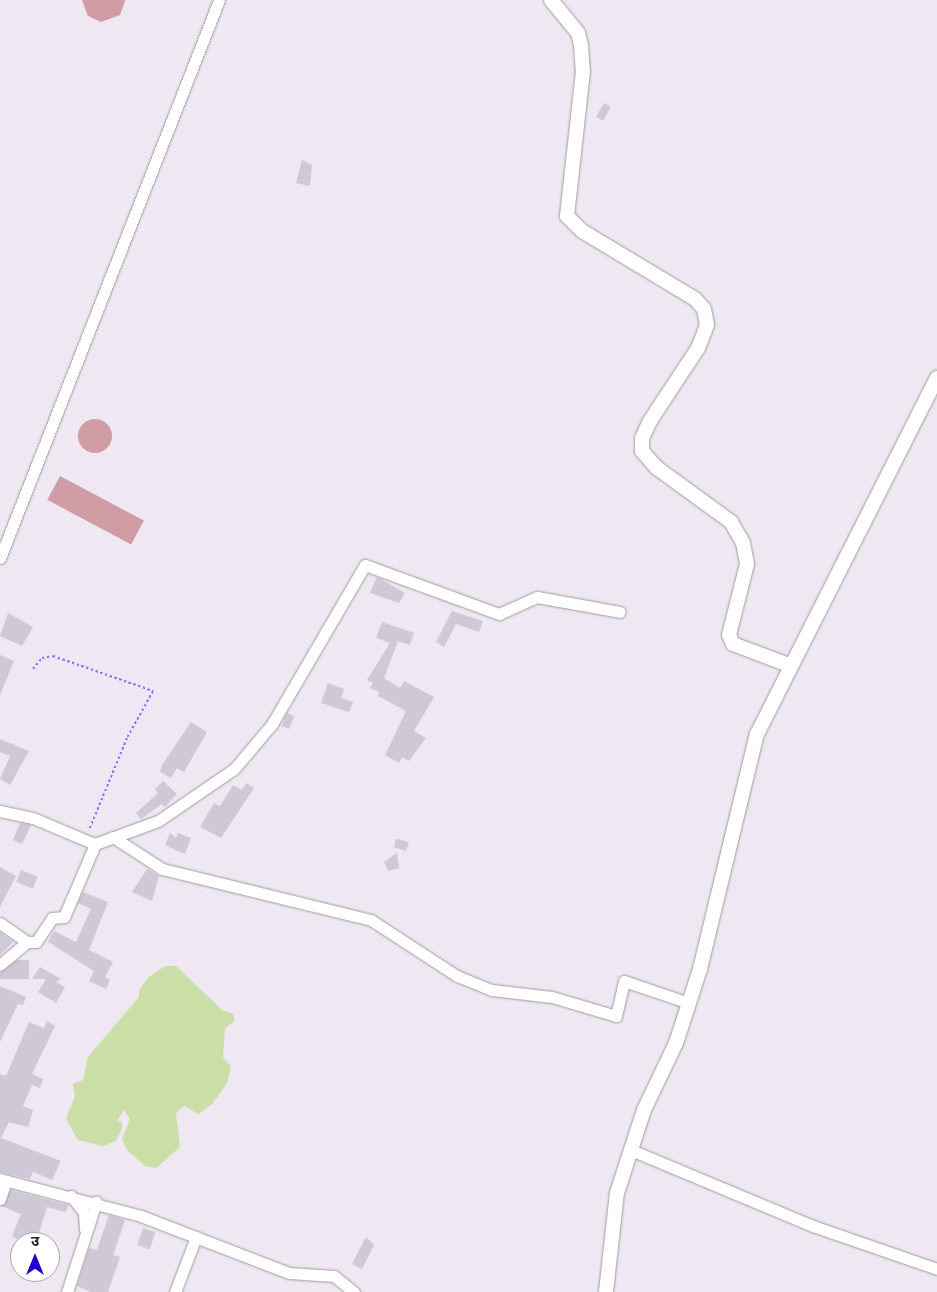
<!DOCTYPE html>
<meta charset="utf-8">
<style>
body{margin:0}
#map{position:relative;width:937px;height:1292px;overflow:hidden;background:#efe7f1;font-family:Overpass,"Noto Sans Devanagari",sans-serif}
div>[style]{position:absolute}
.forest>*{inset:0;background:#d09ca4;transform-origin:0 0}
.round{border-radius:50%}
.water>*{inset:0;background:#cadea7}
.building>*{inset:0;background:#d0c7d7;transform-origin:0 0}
.path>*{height:2px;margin-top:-1px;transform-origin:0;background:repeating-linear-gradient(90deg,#916ff9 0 2.5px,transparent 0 5px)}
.roads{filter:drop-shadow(0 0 1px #9d9d9d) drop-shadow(0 0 1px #9d9d9d)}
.minor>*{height:11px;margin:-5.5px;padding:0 5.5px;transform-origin:5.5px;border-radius:5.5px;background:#fff}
.tertiary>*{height:14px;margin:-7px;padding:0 7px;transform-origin:7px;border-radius:7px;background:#fff}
span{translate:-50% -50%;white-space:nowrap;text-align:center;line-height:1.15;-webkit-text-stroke:4.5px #fff;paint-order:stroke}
.north{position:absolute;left:10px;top:1232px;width:50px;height:50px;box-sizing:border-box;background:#fff;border:1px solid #a6a6a6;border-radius:50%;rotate:0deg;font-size:14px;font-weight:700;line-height:20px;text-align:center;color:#202020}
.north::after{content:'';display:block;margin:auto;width:18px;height:22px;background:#1e01cf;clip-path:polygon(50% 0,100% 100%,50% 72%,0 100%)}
</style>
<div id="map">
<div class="forest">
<i style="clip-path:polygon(82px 0,125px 0,125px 1px,120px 15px,101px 22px,88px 16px)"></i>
<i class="round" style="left:78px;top:419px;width:34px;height:34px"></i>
<i style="left:60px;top:476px;width:95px;height:27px;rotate:28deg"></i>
</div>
<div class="water">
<i style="clip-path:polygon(165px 966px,176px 966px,222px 1010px,233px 1014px,235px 1021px,225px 1028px,223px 1058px,231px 1066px,227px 1083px,213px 1103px,199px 1114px,184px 1106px,176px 1113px,180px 1147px,156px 1168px,145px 1166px,127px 1150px,122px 1139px,130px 1119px,124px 1110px,117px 1121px,122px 1122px,122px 1128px,116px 1141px,102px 1146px,78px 1140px,66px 1119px,75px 1096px,73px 1084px,83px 1080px,88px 1057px,139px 997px,139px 990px,149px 977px)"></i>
</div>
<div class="building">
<i style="left:604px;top:103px;width:8px;height:16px;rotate:30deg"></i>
<i style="clip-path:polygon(302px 160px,312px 165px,310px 186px,296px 183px)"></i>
<i style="clip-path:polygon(377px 577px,405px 593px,399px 603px,370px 593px)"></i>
<i style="clip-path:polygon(452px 611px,483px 621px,479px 632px,456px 624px,444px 647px,436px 642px)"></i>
<i style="clip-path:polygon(8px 613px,33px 627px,22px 646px,0 636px)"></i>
<i style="clip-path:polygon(382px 622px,414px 633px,410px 645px,398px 641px,384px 678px,400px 688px,404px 681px,434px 697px,414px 731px,426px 738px,409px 761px,402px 757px,399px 763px,385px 755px,406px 711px,378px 696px,379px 692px,370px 688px,373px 683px,367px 680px,390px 643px,376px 638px)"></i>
<i style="clip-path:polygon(0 655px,14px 661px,0 695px)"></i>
<i style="clip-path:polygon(328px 683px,344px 689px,341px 698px,353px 702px,349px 712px,321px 703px)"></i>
<i style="left:287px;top:713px;width:8px;height:14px;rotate:23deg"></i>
<i style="clip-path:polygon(191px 722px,207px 732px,184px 772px,177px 768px,171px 778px,160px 772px,162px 765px)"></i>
<i style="clip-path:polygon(0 739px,29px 751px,10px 785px,0 779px,10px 756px,0 752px)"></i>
<i style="clip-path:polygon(163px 781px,177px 794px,165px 807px,162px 804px,141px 819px,136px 813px,158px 793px,155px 789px)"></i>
<i style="clip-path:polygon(246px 783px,254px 788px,221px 838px,200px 827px,214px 803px,220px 806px,233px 785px,242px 790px)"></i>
<i style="clip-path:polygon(20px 823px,31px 825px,22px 844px,13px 840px)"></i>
<i style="clip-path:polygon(170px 833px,176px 838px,178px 833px,191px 838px,185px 854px,165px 845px)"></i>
<i style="clip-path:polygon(396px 839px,409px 842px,406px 851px,394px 847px)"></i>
<i style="clip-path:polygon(397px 853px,399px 868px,388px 871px,384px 862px)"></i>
<i style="clip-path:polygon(0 867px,16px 876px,0 907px)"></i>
<i style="clip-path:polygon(147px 869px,159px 876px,152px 901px,132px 892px)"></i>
<i style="left:21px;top:870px;width:18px;height:13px;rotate:22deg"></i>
<i style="clip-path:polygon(83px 892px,108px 902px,89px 950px,113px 962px,105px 977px,110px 980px,106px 989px,89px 981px,94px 971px,48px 942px,54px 931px,76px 942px,91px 909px,78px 903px)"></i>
<i style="clip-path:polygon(0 932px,13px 942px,0 955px)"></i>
<i style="clip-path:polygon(17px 960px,29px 960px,29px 979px,0 979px,0 972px)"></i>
<i style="clip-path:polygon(40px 967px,61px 979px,56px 982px,65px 987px,56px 1003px,38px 992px,46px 979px,32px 979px)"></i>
<i style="clip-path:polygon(0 986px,26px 997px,23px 1005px,18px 1004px,0 1042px)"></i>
<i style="clip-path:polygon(47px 1021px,55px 1026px,32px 1074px,43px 1079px,40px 1088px,32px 1085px,23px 1106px,33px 1110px,28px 1127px,9px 1122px,1px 1138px,61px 1161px,52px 1180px,33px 1172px,30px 1179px,0 1172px,0 1074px,6px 1076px,29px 1022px,44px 1028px)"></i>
<i style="clip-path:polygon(11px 1190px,68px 1205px,66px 1212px,47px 1207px,38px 1236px,32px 1242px,21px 1242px,12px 1236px,21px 1214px,1px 1206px)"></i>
<i style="clip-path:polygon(109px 1215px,125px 1220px,113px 1255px,120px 1257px,108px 1292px,91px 1292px,77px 1286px,89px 1248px,97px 1250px)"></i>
<i style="left:143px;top:1228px;width:13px;height:18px;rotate:18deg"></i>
<i style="clip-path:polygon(366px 1237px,374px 1245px,362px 1269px,352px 1264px)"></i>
</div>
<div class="path">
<i style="left:33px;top:669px;width:14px;rotate:-51deg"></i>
<i style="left:42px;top:658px;width:11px;rotate:-10deg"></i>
<i style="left:53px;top:656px;width:106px;rotate:19.3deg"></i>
<i style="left:153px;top:691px;width:54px;rotate:119deg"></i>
<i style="left:127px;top:738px;width:100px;rotate:112.4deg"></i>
</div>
<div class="roads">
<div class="minor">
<i style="left:0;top:558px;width:599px;rotate:-68.57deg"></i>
<i style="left:0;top:811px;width:34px;rotate:12deg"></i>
<i style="left:33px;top:818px;width:67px;rotate:22.8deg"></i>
<i style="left:95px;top:844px;width:67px;rotate:-20.1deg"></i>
<i style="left:158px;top:821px;width:92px;rotate:-34.4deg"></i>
<i style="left:234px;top:769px;width:59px;rotate:-49.8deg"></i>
<i style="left:272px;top:724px;width:184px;rotate:-59.7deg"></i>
<i style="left:365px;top:565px;width:143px;rotate:20.1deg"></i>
<i style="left:499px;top:614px;width:42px;rotate:-24.1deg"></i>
<i style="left:537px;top:597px;width:84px;rotate:10.2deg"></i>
<i style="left:113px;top:837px;width:59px;rotate:33.1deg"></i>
<i style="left:162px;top:869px;width:215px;rotate:13.7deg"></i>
<i style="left:371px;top:920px;width:103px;rotate:33.1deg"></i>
<i style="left:457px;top:976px;width:38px;rotate:22deg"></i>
<i style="left:492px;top:990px;width:60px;rotate:6.7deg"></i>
<i style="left:552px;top:997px;width:67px;rotate:16.5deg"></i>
<i style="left:616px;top:1016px;width:36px;rotate:-77deg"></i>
<i style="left:624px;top:981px;width:69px;rotate:18.7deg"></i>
<i style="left:0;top:923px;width:33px;rotate:35deg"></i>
<i style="left:27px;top:942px;width:35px;rotate:140deg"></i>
<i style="left:27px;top:942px;width:9px"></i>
<i style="left:36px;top:942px;width:29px;rotate:-56deg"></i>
<i style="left:52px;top:918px;width:12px;rotate:-5deg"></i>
<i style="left:64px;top:917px;width:79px;rotate:-67deg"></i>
<i style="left:631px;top:1150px;width:197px;rotate:22.7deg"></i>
<i style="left:813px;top:1226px;width:131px;rotate:19.1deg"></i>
<i style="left:0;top:1179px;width:146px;rotate:14.7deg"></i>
<i style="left:141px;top:1216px;width:159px;rotate:21.1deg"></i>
<i style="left:289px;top:1273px;width:45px;rotate:3.8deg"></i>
<i style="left:334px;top:1276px;width:26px;rotate:39deg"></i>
<i style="left:71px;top:1196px;width:21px;rotate:51deg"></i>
<i style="left:84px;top:1212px;width:17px;rotate:87deg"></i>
<i style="left:0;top:1199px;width:19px;rotate:-72deg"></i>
<i style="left:67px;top:1292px;width:95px;rotate:-72.1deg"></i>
<i style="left:175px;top:1292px;width:59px;rotate:-69.1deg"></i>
</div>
<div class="tertiary">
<i style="left:551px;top:0;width:43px;rotate:50.7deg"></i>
<i style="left:578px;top:33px;width:12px;rotate:76deg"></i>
<i style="left:581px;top:45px;width:26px;rotate:86deg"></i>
<i style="left:583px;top:71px;width:146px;rotate:96.3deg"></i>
<i style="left:567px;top:216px;width:21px;rotate:45deg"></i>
<i style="left:582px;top:231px;width:132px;rotate:31deg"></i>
<i style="left:695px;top:299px;width:13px;rotate:48deg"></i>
<i style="left:704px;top:309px;width:16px;rotate:79deg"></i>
<i style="left:707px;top:325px;width:25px;rotate:111deg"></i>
<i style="left:698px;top:348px;width:87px;rotate:123.3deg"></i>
<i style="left:650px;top:421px;width:19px;rotate:115deg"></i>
<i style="left:642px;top:438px;width:13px;rotate:90deg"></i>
<i style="left:642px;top:451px;width:23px;rotate:49deg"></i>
<i style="left:657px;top:468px;width:92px;rotate:36.1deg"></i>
<i style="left:731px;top:522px;width:24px;rotate:60deg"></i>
<i style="left:743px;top:543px;width:21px;rotate:79deg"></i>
<i style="left:747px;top:564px;width:73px;rotate:104.2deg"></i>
<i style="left:729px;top:635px;width:10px;rotate:66deg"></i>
<i style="left:733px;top:644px;width:60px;rotate:20.6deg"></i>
<i style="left:606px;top:1292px;width:100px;rotate:-83.7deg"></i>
<i style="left:617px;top:1193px;width:87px;rotate:-72deg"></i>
<i style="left:644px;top:1110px;width:74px;rotate:-64.5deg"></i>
<i style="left:676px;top:1043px;width:78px;rotate:-72deg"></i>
<i style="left:700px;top:969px;width:242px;rotate:-76.4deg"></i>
<i style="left:757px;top:734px;width:399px;rotate:-63.2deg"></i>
</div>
</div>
<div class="north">उ</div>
</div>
